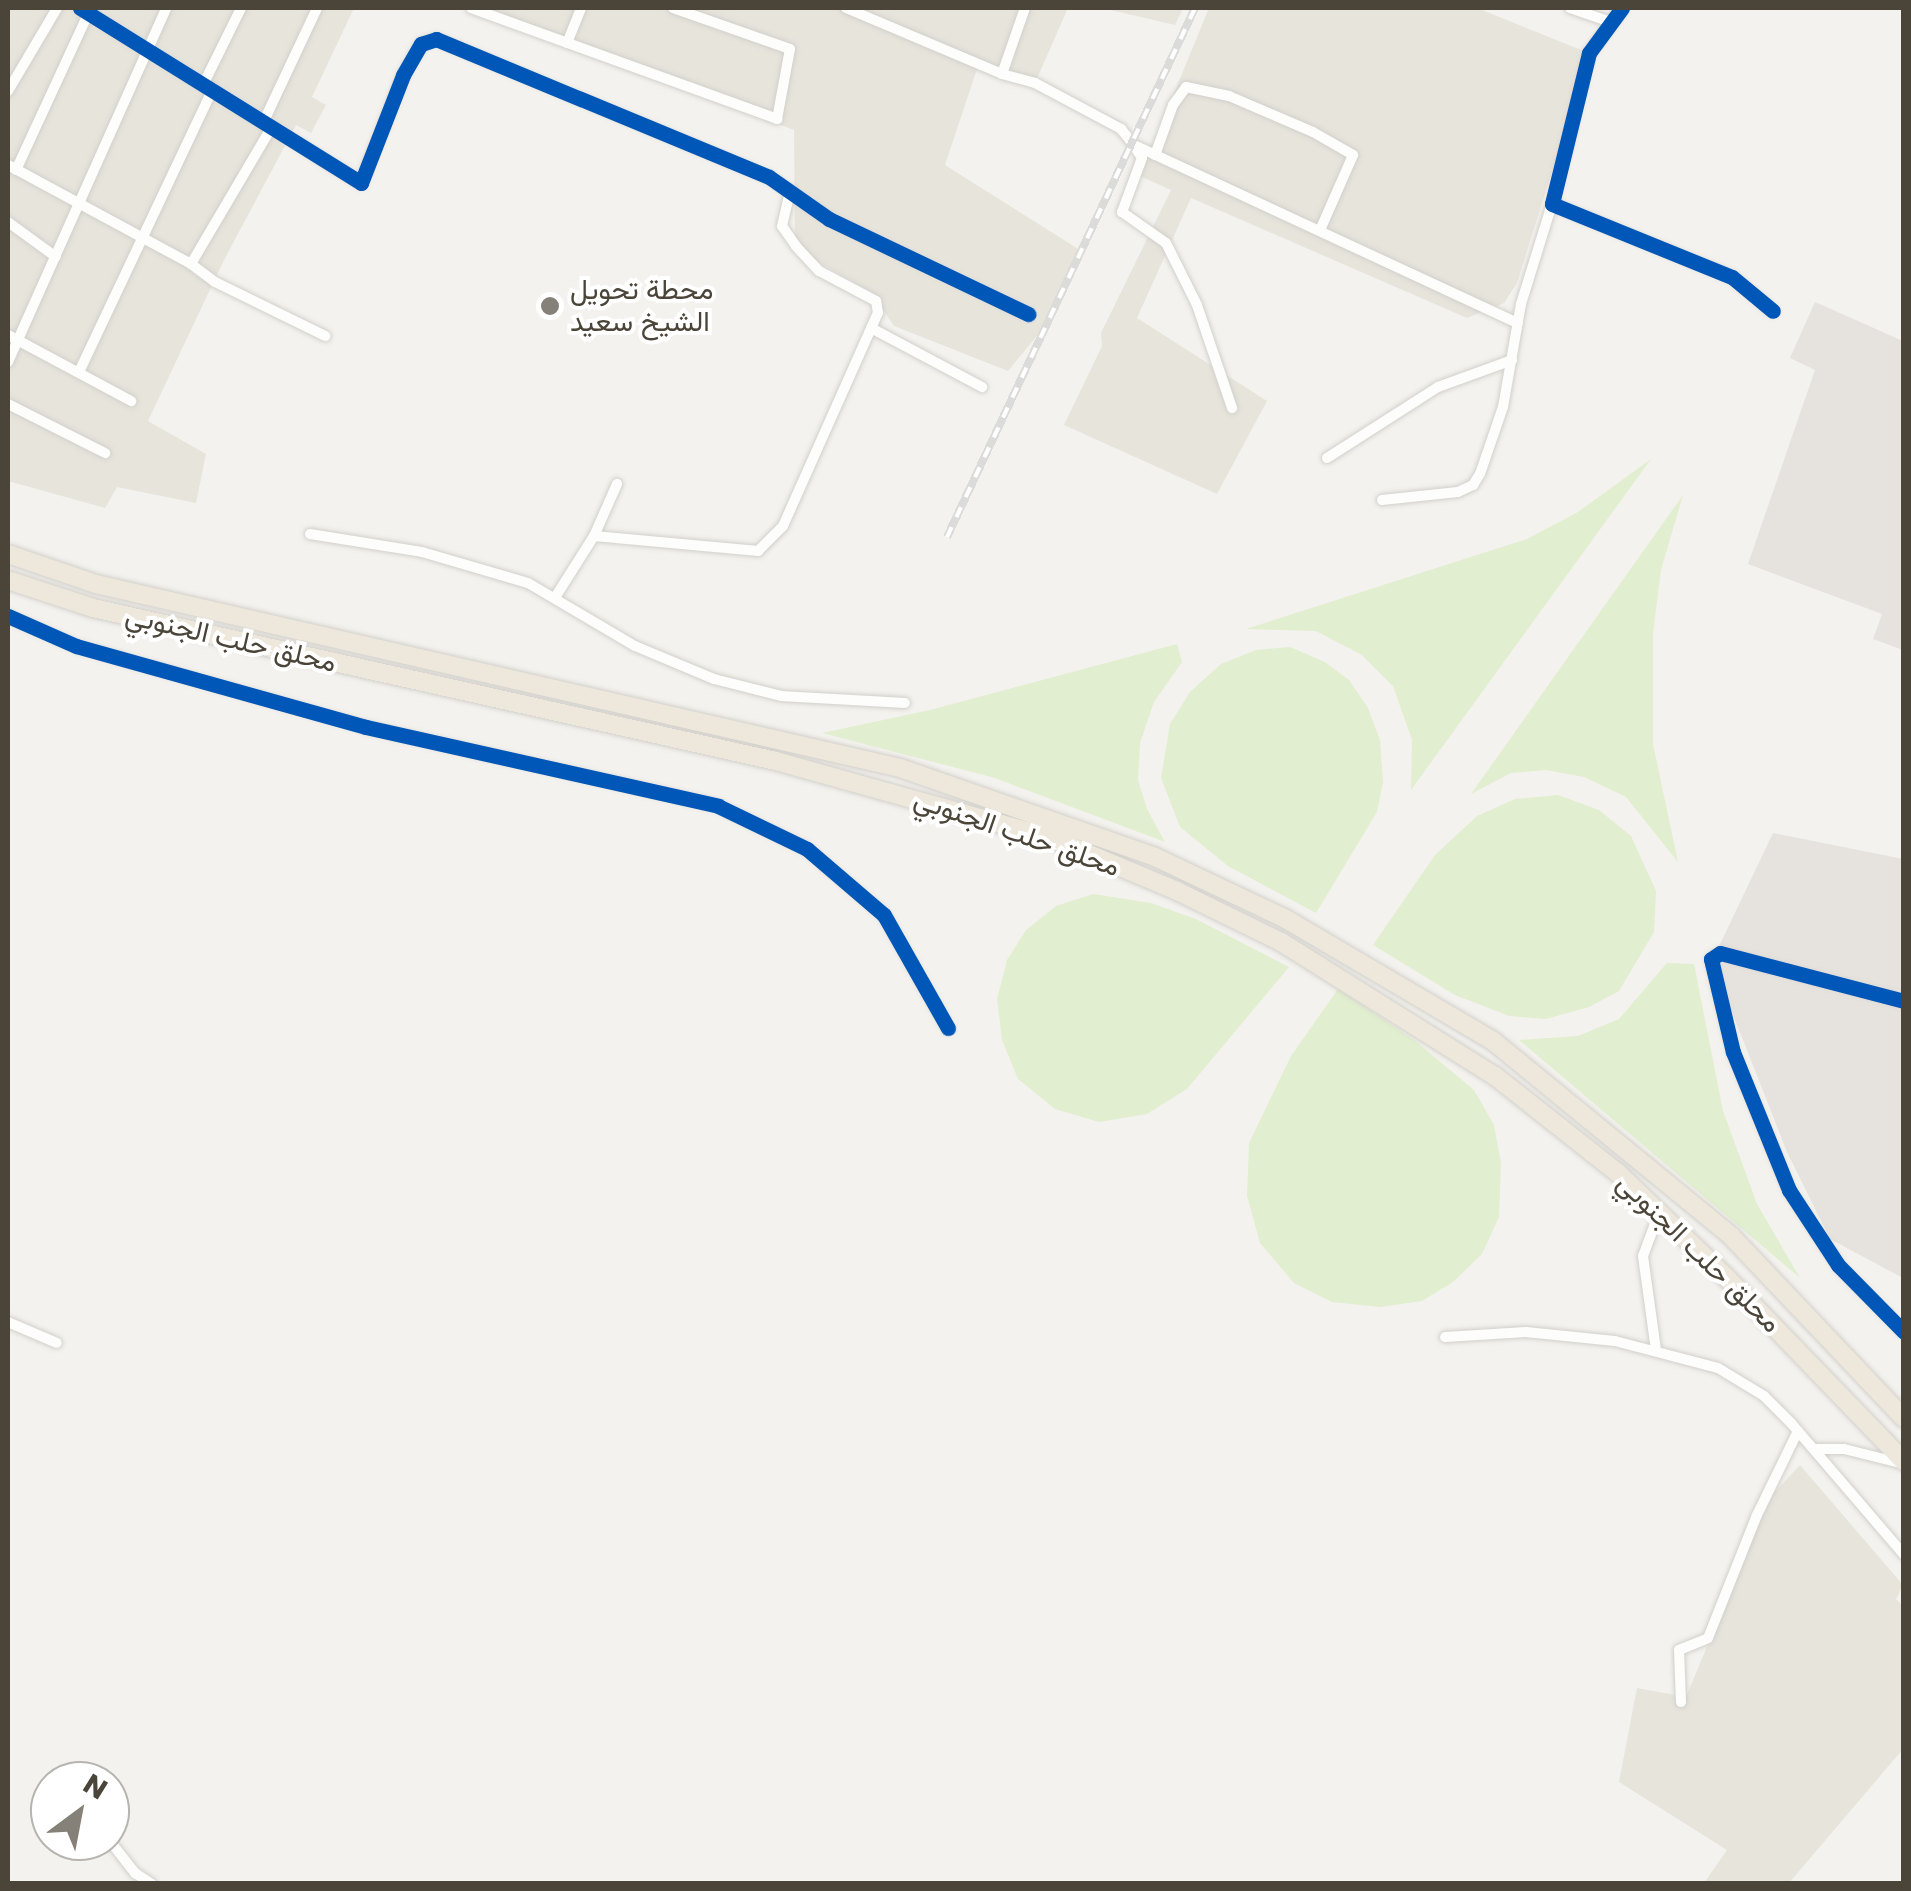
<!DOCTYPE html>
<meta charset="utf-8">
<style>
body{margin:0}
#map{position:relative;width:1911px;height:1891px;overflow:hidden;background:#f4f2ee;font-family:Poppins,Vazirmatn,sans-serif}
div>[style]{position:absolute}
.residential>*{inset:0;background:#e7e4dc}
.industrial>*{inset:0;background:#e6e2de}
.green>*{inset:0;background:#e1eecf}
.roads{filter:drop-shadow(0 0 2px #d2d0cb) drop-shadow(0 0 2px #d2d0cb)}
.street>*{height:10px;margin:-5px;padding:0 5px;transform-origin:5px;border-radius:5px;background:#fdfdfc}
.highway>*{height:18px;margin:-9px;padding:0 9px;transform-origin:9px;border-radius:9px;background:#ede8db}
.rail>*{height:8px;margin-top:-4px;transform-origin:0;background:repeating-linear-gradient(90deg,#fff 0 11px,#dbdbda 0 22px);box-sizing:border-box;border-block:2px solid #dbdbda}
.cycleway>*{height:15px;margin:-7.5px;padding:0 7.5px;transform-origin:7.5px;border-radius:7.5px;background:#0057b8}
.dots>*{width:28px;height:28px;translate:-50% -50%;box-sizing:border-box;border:5px solid #fff;border-radius:50%}
span{translate:-50% -50%;white-space:nowrap;text-align:center;line-height:1.15;-webkit-text-stroke:8px #fff;paint-order:stroke}
.poi-label{font-size:28px;color:#4b4439}
.left{translate:0 -50%;text-align:left}
.street-label{font-size:28px;color:#4b4439}
.frame{position:absolute;inset:0;border:10px solid #4b4439;pointer-events:none}
.north{position:absolute;left:30px;top:1761px;width:100px;height:100px;box-sizing:border-box;background:#fff;border:2px solid #b7b4b0;border-radius:50%;rotate:32deg;font-size:28px;font-weight:700;line-height:40px;text-align:center;color:#4b4439}
.north::after{content:'';display:block;margin:auto;width:35px;height:45px;background:#868178;clip-path:polygon(50% 0,100% 100%,50% 72%,0 100%)}
</style>
<div id="map">
<div class="residential">
<i style="clip-path:polygon(8px 8px,354px 8px,312px 97px,326px 105px,311px 133px,296px 125px,223px 262px,148px 421px,206px 454px,196px 503px,117px 487px,105px 508px,8px 481px)"></i>
<i style="clip-path:polygon(460px 8px,1068px 8px,1035px 83px,979px 63px,945px 165px,1083px 252px,1058px 310px,1008px 371px,894px 326px,871px 292px,795px 249px,794px 130px)"></i>
<i style="clip-path:polygon(1102px 8px,1183px 8px,1175px 25px)"></i>
<i style="clip-path:polygon(1209px 8px,1477px 8px,1589px 53px,1517px 283px,1504px 303px,1467px 318px,1191px 198px,1137px 318px,1267px 401px,1217px 494px,1064px 425px,1102px 346px,1101px 333px,1171px 190px,1140px 176px)"></i>
<i style="clip-path:polygon(1800px 1465px,1903px 1585px,1896px 1599px,1903px 1606px,1903px 1749px,1789px 1883px,1704px 1883px,1727px 1850px,1619px 1782px,1637px 1688px,1686px 1697px,1769px 1498px)"></i>
</div>
<div class="industrial">
<i style="clip-path:polygon(1815px 302px,1903px 341px,1903px 650px,1873px 639px,1882px 614px,1748px 564px,1815px 370px,1790px 358px)"></i>
<i style="clip-path:polygon(1773px 833px,1903px 859px,1903px 1278px,1830px 1239px,1787px 1152px,1712px 961px)"></i>
</div>
<div class="green">
<i style="clip-path:polygon(1651px 459px,1411px 790px,1412px 740px,1393px 686px,1362px 655px,1316px 631px,1246px 629px,1527px 539px,1578px 512px)"></i>
<i style="clip-path:polygon(1683px 495px,1661px 570px,1653px 633px,1653px 744px,1678px 862px,1626px 797px,1584px 777px,1546px 770px,1511px 773px,1471px 794px)"></i>
<i style="clip-path:polygon(1177px 644px,1182px 662px,1154px 702px,1140px 743px,1138px 780px,1147px 809px,1165px 842px,995px 778px,822px 733px,930px 710px)"></i>
<i style="clip-path:polygon(1290px 647px,1325px 662px,1349px 680px,1368px 708px,1380px 740px,1383px 782px,1377px 812px,1316px 913px,1228px 866px,1180px 827px,1161px 778px,1170px 724px,1190px 692px,1221px 664px,1256px 650px)"></i>
<i style="clip-path:polygon(1558px 795px,1599px 810px,1631px 836px,1656px 891px,1654px 932px,1619px 991px,1589px 1007px,1546px 1019px,1509px 1016px,1455px 995px,1373px 945px,1435px 855px,1477px 816px,1515px 799px)"></i>
<i style="clip-path:polygon(1093px 894px,1151px 903px,1196px 919px,1289px 967px,1187px 1089px,1147px 1114px,1099px 1122px,1055px 1109px,1018px 1079px,1002px 1040px,997px 999px,1007px 960px,1026px 930px,1056px 906px)"></i>
<i style="clip-path:polygon(1667px 963px,1694px 964px,1723px 1111px,1757px 1204px,1800px 1278px,1519px 1040px,1578px 1036px,1619px 1019px)"></i>
<i style="clip-path:polygon(1338px 989px,1413px 1039px,1474px 1090px,1494px 1125px,1501px 1163px,1499px 1217px,1482px 1254px,1453px 1282px,1422px 1301px,1380px 1307px,1332px 1302px,1294px 1283px,1260px 1243px,1247px 1196px,1249px 1143px,1291px 1056px)"></i>
</div>
<div class="roads">
<div class="street">
<i style="left:80px;top:8px;width:331px;rotate:31.9deg"></i>
<i style="left:361px;top:183px;width:116px;rotate:-68.7deg"></i>
<i style="left:403px;top:75px;width:36px;rotate:-60deg"></i>
<i style="left:421px;top:44px;width:16px;rotate:-18deg"></i>
<i style="left:436px;top:39px;width:360px;rotate:22.5deg"></i>
<i style="left:769px;top:177px;width:73px;rotate:35deg"></i>
<i style="left:829px;top:219px;width:221px;rotate:25.5deg"></i>
<i style="left:471px;top:8px;width:326px;rotate:19.9deg"></i>
<i style="left:777px;top:119px;width:71px;rotate:-79.5deg"></i>
<i style="left:790px;top:49px;width:124px;rotate:-160.7deg"></i>
<i style="left:846px;top:8px;width:169px;rotate:22.9deg"></i>
<i style="left:1002px;top:74px;width:34px;rotate:15deg"></i>
<i style="left:1035px;top:83px;width:98px;rotate:28.1deg"></i>
<i style="left:1121px;top:129px;width:21px;rotate:51deg"></i>
<i style="left:1134px;top:145px;width:423px;rotate:24.9deg"></i>
<i style="left:1570px;top:8px;width:43px;rotate:18.9deg"></i>
<i style="left:1622px;top:8px;width:56px;rotate:126.3deg"></i>
<i style="left:1589px;top:53px;width:155px;rotate:103.8deg"></i>
<i style="left:1552px;top:204px;width:194px;rotate:22.1deg"></i>
<i style="left:1732px;top:277px;width:53px;rotate:39.7deg"></i>
<i style="left:567px;top:43px;width:38px;rotate:-68deg"></i>
<i style="left:1002px;top:74px;width:70px;rotate:-70.8deg"></i>
<i style="left:204px;top:83px;width:84px;rotate:-63.7deg"></i>
<i style="left:8px;top:91px;width:96px;rotate:-59.4deg"></i>
<i style="left:263px;top:123px;width:127px;rotate:-64.8deg"></i>
<i style="left:1134px;top:146px;width:14px;rotate:56deg"></i>
<i style="left:1142px;top:158px;width:58px;rotate:110.3deg"></i>
<i style="left:1122px;top:212px;width:54px;rotate:35.2deg"></i>
<i style="left:1166px;top:243px;width:69px;rotate:63.4deg"></i>
<i style="left:1197px;top:305px;width:109px;rotate:71.2deg"></i>
<i style="left:1155px;top:155px;width:53px;rotate:-70.2deg"></i>
<i style="left:1173px;top:105px;width:22px;rotate:-54deg"></i>
<i style="left:1186px;top:87px;width:44px;rotate:11.8deg"></i>
<i style="left:1229px;top:96px;width:91px;rotate:23.2deg"></i>
<i style="left:1313px;top:132px;width:46px;rotate:29.9deg"></i>
<i style="left:1353px;top:155px;width:82px;rotate:113.7deg"></i>
<i style="left:8px;top:165px;width:208px;rotate:28.4deg"></i>
<i style="left:191px;top:264px;width:30px;rotate:37deg"></i>
<i style="left:215px;top:282px;width:123px;rotate:26.1deg"></i>
<i style="left:16px;top:170px;width:179px;rotate:-65.2deg"></i>
<i style="left:8px;top:222px;width:59px;rotate:36.1deg"></i>
<i style="left:191px;top:264px;width:158px;rotate:-59.5deg"></i>
<i style="left:871px;top:328px;width:126px;rotate:28deg"></i>
<i style="left:8px;top:335px;width:140px;rotate:28.2deg"></i>
<i style="left:8px;top:362px;width:388px;rotate:-65.9deg"></i>
<i style="left:79px;top:372px;width:314px;rotate:-64.7deg"></i>
<i style="left:8px;top:404px;width:109px;rotate:26.8deg"></i>
<i style="left:1327px;top:458px;width:132px;rotate:-32.6deg"></i>
<i style="left:1438px;top:387px;width:79px;rotate:-20deg"></i>
<i style="left:1382px;top:500px;width:76px;rotate:-6deg"></i>
<i style="left:1458px;top:492px;width:17px;rotate:-25deg"></i>
<i style="left:1473px;top:485px;width:13px;rotate:-58deg"></i>
<i style="left:1480px;top:474px;width:71px;rotate:-71.1deg"></i>
<i style="left:1503px;top:407px;width:105px;rotate:-80.1deg"></i>
<i style="left:1521px;top:304px;width:105px;rotate:-72.8deg"></i>
<i style="left:310px;top:534px;width:113px;rotate:9.1deg"></i>
<i style="left:422px;top:552px;width:110px;rotate:16.3deg"></i>
<i style="left:528px;top:583px;width:124px;rotate:30.5deg"></i>
<i style="left:635px;top:646px;width:86px;rotate:22.7deg"></i>
<i style="left:714px;top:679px;width:69px;rotate:14.2deg"></i>
<i style="left:781px;top:696px;width:124px;rotate:3.2deg"></i>
<i style="left:594px;top:536px;width:165px;rotate:5.2deg"></i>
<i style="left:758px;top:551px;width:35px;rotate:-45deg"></i>
<i style="left:783px;top:526px;width:233px;rotate:-66deg"></i>
<i style="left:878px;top:313px;width:12px;rotate:-99deg"></i>
<i style="left:876px;top:301px;width:64px;rotate:-152.2deg"></i>
<i style="left:819px;top:271px;width:34px;rotate:-133deg"></i>
<i style="left:796px;top:246px;width:24px;rotate:-125deg"></i>
<i style="left:782px;top:226px;width:37px;rotate:-77deg"></i>
<i style="left:556px;top:596px;width:71px;rotate:-57.7deg"></i>
<i style="left:594px;top:536px;width:57px;rotate:-66.1deg"></i>
<i style="left:8px;top:616px;width:74px;rotate:23.8deg"></i>
<i style="left:76px;top:646px;width:301px;rotate:15.6deg"></i>
<i style="left:366px;top:727px;width:361px;rotate:12.6deg"></i>
<i style="left:718px;top:806px;width:99px;rotate:25.8deg"></i>
<i style="left:807px;top:849px;width:101px;rotate:40.6deg"></i>
<i style="left:884px;top:915px;width:130px;rotate:60.5deg"></i>
<i style="left:1904px;top:1001px;width:190px;rotate:-165.4deg"></i>
<i style="left:1720px;top:953px;width:11px;rotate:146deg"></i>
<i style="left:1711px;top:959px;width:96px;rotate:76.7deg"></i>
<i style="left:1733px;top:1052px;width:149px;rotate:67.9deg"></i>
<i style="left:1789px;top:1190px;width:90px;rotate:56.8deg"></i>
<i style="left:1838px;top:1265px;width:94px;rotate:45.4deg"></i>
<i style="left:8px;top:1322px;width:53px;rotate:23.2deg"></i>
<i style="left:1445px;top:1337px;width:81px;rotate:-3.5deg"></i>
<i style="left:1526px;top:1332px;width:89px;rotate:5.8deg"></i>
<i style="left:1615px;top:1341px;width:106px;rotate:14.7deg"></i>
<i style="left:1718px;top:1368px;width:54px;rotate:31.3deg"></i>
<i style="left:1764px;top:1396px;width:38px;rotate:45deg"></i>
<i style="left:1791px;top:1423px;width:174px;rotate:49.4deg"></i>
<i style="left:1656px;top:1350px;width:95px;rotate:-97.9deg"></i>
<i style="left:1643px;top:1256px;width:46px;rotate:-69.6deg"></i>
<i style="left:1814px;top:1449px;width:30px"></i>
<i style="left:1844px;top:1449px;width:62px;rotate:14deg"></i>
<i style="left:1681px;top:1702px;width:52px;rotate:-92.2deg"></i>
<i style="left:1679px;top:1650px;width:31px;rotate:-22deg"></i>
<i style="left:1708px;top:1638px;width:132px;rotate:-68.3deg"></i>
<i style="left:1757px;top:1515px;width:93px;rotate:-64deg"></i>
<i style="left:110px;top:1841px;width:41px;rotate:52deg"></i>
<i style="left:135px;top:1873px;width:20px;rotate:33deg"></i>
</div>
<div class="highway">
<i style="left:8px;top:554px;width:93px;rotate:18.8deg"></i>
<i style="left:96px;top:584px;width:825px;rotate:12.89deg"></i>
<i style="left:900px;top:768px;width:270px;rotate:19.2deg"></i>
<i style="left:1155px;top:857px;width:145px;rotate:25.3deg"></i>
<i style="left:1286px;top:919px;width:240px;rotate:30.5deg"></i>
<i style="left:1493px;top:1041px;width:308px;rotate:39.3deg"></i>
<i style="left:1731px;top:1236px;width:251px;rotate:46.5deg"></i>
<i style="left:8px;top:580px;width:89px;rotate:18.2deg"></i>
<i style="left:93px;top:608px;width:700px;rotate:12.63deg"></i>
<i style="left:776px;top:761px;width:286px;rotate:15.6deg"></i>
<i style="left:1051px;top:838px;width:137px;rotate:22.8deg"></i>
<i style="left:1177px;top:891px;width:116px;rotate:26.1deg"></i>
<i style="left:1281px;top:942px;width:252px;rotate:32.1deg"></i>
<i style="left:1495px;top:1076px;width:157px;rotate:38.3deg"></i>
<i style="left:1618px;top:1173px;width:151px;rotate:43.9deg"></i>
<i style="left:1727px;top:1278px;width:255px;rotate:46deg"></i>
</div>
</div>
<div class="rail">
<i style="left:947px;top:537px;width:584px;rotate:-64.88deg"></i>
</div>
<div class="cycleway">
<i style="left:80px;top:8px;width:331px;rotate:31.9deg"></i>
<i style="left:361px;top:183px;width:116px;rotate:-68.7deg"></i>
<i style="left:403px;top:75px;width:36px;rotate:-60deg"></i>
<i style="left:421px;top:44px;width:16px;rotate:-18deg"></i>
<i style="left:436px;top:39px;width:360px;rotate:22.5deg"></i>
<i style="left:769px;top:177px;width:73px;rotate:35deg"></i>
<i style="left:829px;top:219px;width:221px;rotate:25.5deg"></i>
<i style="left:1622px;top:8px;width:56px;rotate:126.3deg"></i>
<i style="left:1589px;top:53px;width:155px;rotate:103.8deg"></i>
<i style="left:1552px;top:204px;width:194px;rotate:22.1deg"></i>
<i style="left:1732px;top:277px;width:53px;rotate:39.7deg"></i>
<i style="left:8px;top:616px;width:74px;rotate:23.8deg"></i>
<i style="left:76px;top:646px;width:301px;rotate:15.6deg"></i>
<i style="left:366px;top:727px;width:361px;rotate:12.6deg"></i>
<i style="left:718px;top:806px;width:99px;rotate:25.8deg"></i>
<i style="left:807px;top:849px;width:101px;rotate:40.6deg"></i>
<i style="left:884px;top:915px;width:130px;rotate:60.5deg"></i>
<i style="left:1904px;top:1001px;width:190px;rotate:-165.4deg"></i>
<i style="left:1720px;top:953px;width:11px;rotate:146deg"></i>
<i style="left:1711px;top:959px;width:96px;rotate:76.7deg"></i>
<i style="left:1733px;top:1052px;width:149px;rotate:67.9deg"></i>
<i style="left:1789px;top:1190px;width:90px;rotate:56.8deg"></i>
<i style="left:1838px;top:1265px;width:94px;rotate:45.4deg"></i>
</div>
<div class="dots">
<i style="left:550px;top:306px;background:#868178"></i>
</div>
<div class="poi-label">
<span class="left" style="left:570px;top:306px">محطة تحويل<br>الشيخ سعيد</span>
</div>
<div class="street-label">
<span style="left:231px;top:639px;rotate:13deg">محلق حلب الجنوبي</span>
<span style="left:1017px;top:833px;rotate:19deg">محلق حلب الجنوبي</span>
<span style="left:1699px;top:1253px;rotate:44deg">محلق حلب الجنوبي</span>
</div>
<div class="frame"></div>
<div class="north">N</div>
</div>
